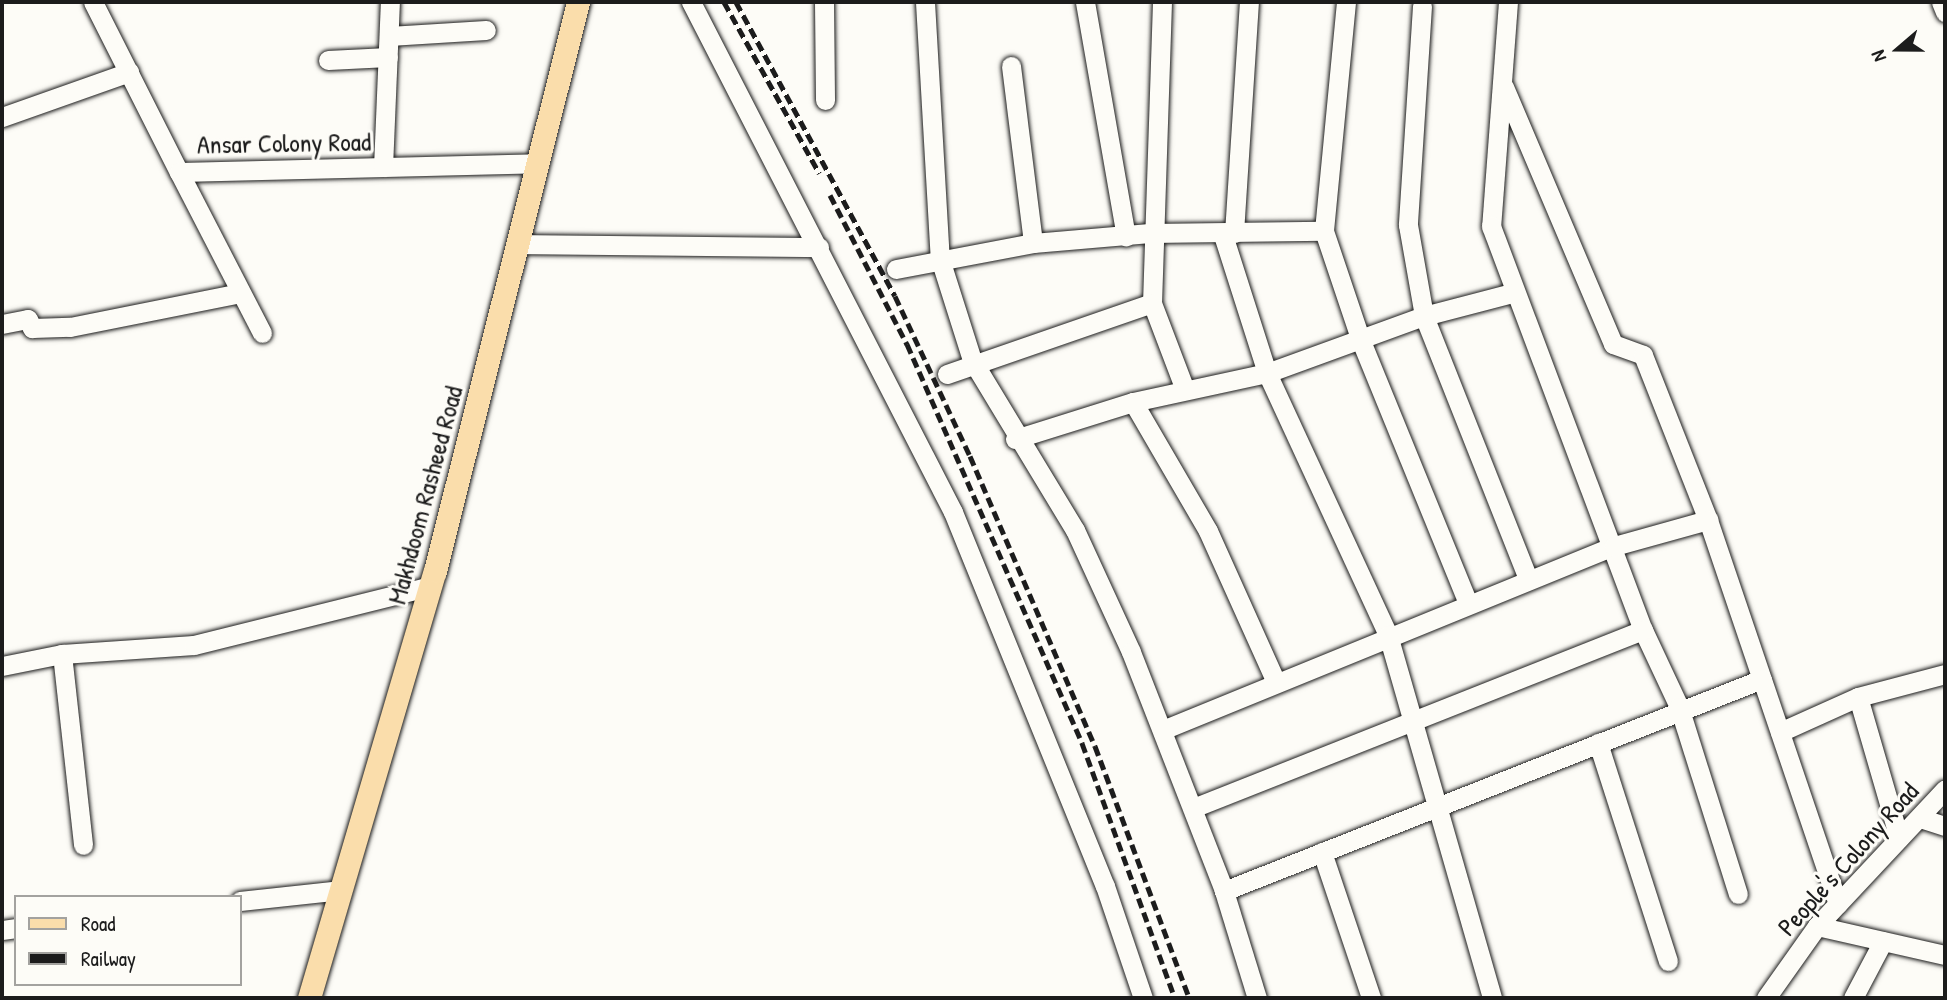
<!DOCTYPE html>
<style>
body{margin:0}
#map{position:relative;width:1947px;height:1000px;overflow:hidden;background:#fdfcf7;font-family:"Patrick Hand",sans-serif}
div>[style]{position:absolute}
.roads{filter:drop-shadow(0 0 2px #1c1c1c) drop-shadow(0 0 2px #1c1c1c)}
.minor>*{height:19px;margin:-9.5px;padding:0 9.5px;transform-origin:9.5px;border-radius:9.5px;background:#fdfcf7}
.major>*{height:23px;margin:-11.5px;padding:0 11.5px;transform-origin:11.5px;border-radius:11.5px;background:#faddab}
.rail>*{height:5px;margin-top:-2.5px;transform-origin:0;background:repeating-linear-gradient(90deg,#1c1c1c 0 10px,transparent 0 15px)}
span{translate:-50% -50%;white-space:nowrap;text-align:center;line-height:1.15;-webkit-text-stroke:6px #fdfcf7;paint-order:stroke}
.street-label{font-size:26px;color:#1c1c1c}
.frame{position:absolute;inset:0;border:4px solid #1c1c1c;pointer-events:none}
.legend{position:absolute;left:14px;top:895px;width:228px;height:91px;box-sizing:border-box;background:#fdfcf7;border:2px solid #a3a29f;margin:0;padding:9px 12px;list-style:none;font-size:21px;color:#1c1c1c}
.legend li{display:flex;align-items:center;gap:14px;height:35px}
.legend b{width:35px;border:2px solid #a3a29f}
.north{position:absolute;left:1863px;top:14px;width:70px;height:70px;-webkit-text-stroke:5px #fdfcf7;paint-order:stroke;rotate:250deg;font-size:19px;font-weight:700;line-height:28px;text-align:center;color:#1c1c1c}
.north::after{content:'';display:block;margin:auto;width:24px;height:32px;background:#1c1c1c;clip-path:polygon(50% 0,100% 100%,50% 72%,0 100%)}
</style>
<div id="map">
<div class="roads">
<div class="minor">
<i style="left:93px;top:2px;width:191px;rotate:63.2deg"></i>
<i style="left:179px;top:172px;width:360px;rotate:-1.4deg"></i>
<i style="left:691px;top:2px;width:573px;rotate:62.81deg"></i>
<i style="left:953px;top:512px;width:404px;rotate:67.9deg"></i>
<i style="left:1105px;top:886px;width:118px;rotate:71.3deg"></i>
<i style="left:824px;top:2px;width:98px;rotate:89.4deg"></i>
<i style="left:925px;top:2px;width:257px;rotate:86.7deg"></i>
<i style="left:940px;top:259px;width:106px;rotate:72.4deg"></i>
<i style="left:972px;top:360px;width:199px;rotate:58.8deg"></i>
<i style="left:1075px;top:530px;width:134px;rotate:65.3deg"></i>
<i style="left:1131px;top:652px;width:256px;rotate:68.7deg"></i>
<i style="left:1224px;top:891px;width:112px;rotate:72.9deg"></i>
<i style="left:1085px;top:2px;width:238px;rotate:80.1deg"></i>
<i style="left:1162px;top:2px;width:301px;rotate:91.9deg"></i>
<i style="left:1152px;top:303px;width:93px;rotate:69.2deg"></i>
<i style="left:1346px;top:2px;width:230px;rotate:95.5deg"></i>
<i style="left:1324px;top:231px;width:116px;rotate:71.4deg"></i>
<i style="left:1361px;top:341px;width:283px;rotate:67.8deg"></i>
<i style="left:1508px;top:2px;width:225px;rotate:94.3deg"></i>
<i style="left:1491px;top:226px;width:432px;rotate:69.4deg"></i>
<i style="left:1643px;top:630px;width:85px;rotate:64.9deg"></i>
<i style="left:1679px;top:707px;width:196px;rotate:72.5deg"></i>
<i style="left:1941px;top:2px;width:11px;rotate:68deg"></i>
<i style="left:1422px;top:6px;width:219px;rotate:93.7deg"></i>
<i style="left:1408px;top:225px;width:92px;rotate:80deg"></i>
<i style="left:1424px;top:316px;width:283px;rotate:68.4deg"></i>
<i style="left:389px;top:36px;width:97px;rotate:-3.5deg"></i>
<i style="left:328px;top:60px;width:60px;rotate:-2.9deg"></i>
<i style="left:1011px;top:66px;width:178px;rotate:82.9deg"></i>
<i style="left:1504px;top:87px;width:279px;rotate:67deg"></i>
<i style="left:1613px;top:344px;width:32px;rotate:20deg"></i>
<i style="left:1643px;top:355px;width:177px;rotate:68.5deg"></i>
<i style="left:1708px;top:520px;width:405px;rotate:71.3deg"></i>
<i style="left:2px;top:117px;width:135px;rotate:-19.5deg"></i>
<i style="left:383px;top:167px;width:165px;rotate:-87.6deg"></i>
<i style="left:179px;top:172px;width:181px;rotate:62.7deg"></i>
<i style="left:1234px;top:233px;width:231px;rotate:-86.3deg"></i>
<i style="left:1223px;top:235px;width:145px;rotate:72.3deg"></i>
<i style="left:1267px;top:373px;width:289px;rotate:65.2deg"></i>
<i style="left:1388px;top:635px;width:378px;rotate:74deg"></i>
<i style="left:520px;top:244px;width:299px;rotate:0.6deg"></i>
<i style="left:896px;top:269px;width:139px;rotate:-10.7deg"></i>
<i style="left:1033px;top:243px;width:117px;rotate:-4.9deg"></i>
<i style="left:1150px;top:233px;width:174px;rotate:-0.7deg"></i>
<i style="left:2px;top:324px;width:26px;rotate:-11deg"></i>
<i style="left:28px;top:319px;width:10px;rotate:66deg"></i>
<i style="left:32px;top:328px;width:38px;rotate:-2deg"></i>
<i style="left:70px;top:327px;width:173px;rotate:-11.3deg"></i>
<i style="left:947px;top:374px;width:217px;rotate:-19.1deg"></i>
<i style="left:1133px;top:402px;width:149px;rotate:59.8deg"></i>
<i style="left:1208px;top:531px;width:166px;rotate:65.8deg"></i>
<i style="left:1015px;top:439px;width:124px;rotate:-17.4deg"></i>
<i style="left:1133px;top:402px;width:137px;rotate:-12.2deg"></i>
<i style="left:1267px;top:373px;width:167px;rotate:-20deg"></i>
<i style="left:1424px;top:316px;width:91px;rotate:-14.6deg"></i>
<i style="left:62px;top:654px;width:192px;rotate:83.7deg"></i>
<i style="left:2px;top:666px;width:61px;rotate:-11.3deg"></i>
<i style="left:62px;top:654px;width:132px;rotate:-3.9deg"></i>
<i style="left:194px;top:645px;width:243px;rotate:-14deg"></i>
<i style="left:1858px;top:697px;width:147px;rotate:73.8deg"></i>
<i style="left:1165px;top:729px;width:485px;rotate:-22.2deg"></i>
<i style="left:1614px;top:546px;width:98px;rotate:-15.5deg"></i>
<i style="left:1780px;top:732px;width:85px;rotate:-24.2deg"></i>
<i style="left:1858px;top:697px;width:90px;rotate:-14.8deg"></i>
<i style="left:1598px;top:743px;width:229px;rotate:72.2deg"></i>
<i style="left:1193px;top:808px;width:484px;rotate:-21.6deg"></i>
<i style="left:1920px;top:818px;width:26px;rotate:18deg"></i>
<i style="left:1322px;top:852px;width:154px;rotate:71.4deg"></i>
<i style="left:1224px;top:891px;width:578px;rotate:-21.51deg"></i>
<i style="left:240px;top:901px;width:102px;rotate:-6.2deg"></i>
<i style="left:1817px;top:926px;width:131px;rotate:12.8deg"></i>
<i style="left:2px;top:930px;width:14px;rotate:-8deg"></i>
<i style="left:1766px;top:998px;width:88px;rotate:-54.7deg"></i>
<i style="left:1817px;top:926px;width:187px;rotate:-46.9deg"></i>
<i style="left:1853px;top:998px;width:64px;rotate:-62.2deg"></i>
</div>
<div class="major">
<i style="left:309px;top:998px;width:445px;rotate:-73.6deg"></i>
<i style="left:435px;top:571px;width:587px;rotate:-75.89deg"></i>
</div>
</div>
<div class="rail">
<i style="left:724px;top:2px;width:196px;rotate:60.9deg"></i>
<i style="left:736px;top:2px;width:334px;rotate:61.6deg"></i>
<i style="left:895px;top:296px;width:177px;rotate:64.9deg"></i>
<i style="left:970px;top:456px;width:316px;rotate:66.7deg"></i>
<i style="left:1095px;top:746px;width:269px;rotate:69.5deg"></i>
<i style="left:830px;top:195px;width:168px;rotate:62.7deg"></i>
<i style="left:907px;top:344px;width:436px;rotate:66.3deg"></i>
<i style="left:1082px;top:743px;width:271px;rotate:70deg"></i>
</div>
<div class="street-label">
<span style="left:284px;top:143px;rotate:-1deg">Ansar Colony Road</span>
<span style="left:425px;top:495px;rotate:-75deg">Makhdoom Rasheed Road</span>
<span style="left:1848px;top:859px;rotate:-48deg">People's Colony Road</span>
</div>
<div class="frame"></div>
<ul class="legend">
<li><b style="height:9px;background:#faddab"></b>Road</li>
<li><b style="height:9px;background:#1c1c1c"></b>Railway</li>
</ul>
<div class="north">N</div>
</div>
